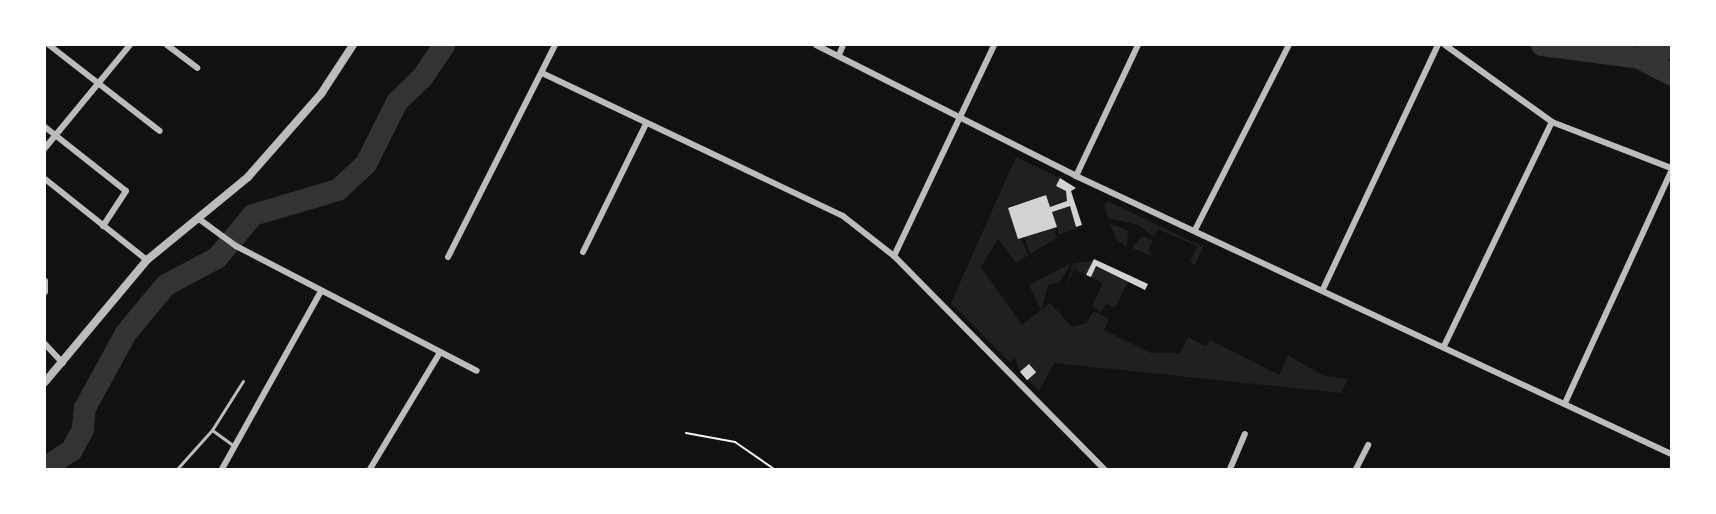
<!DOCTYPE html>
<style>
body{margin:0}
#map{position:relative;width:1716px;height:514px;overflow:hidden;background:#111;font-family:"Sofia Sans Condensed",sans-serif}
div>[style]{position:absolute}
.green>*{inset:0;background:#202020;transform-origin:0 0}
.river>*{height:22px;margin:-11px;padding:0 11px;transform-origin:11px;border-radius:11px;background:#333}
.building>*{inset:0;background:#d3d3d3;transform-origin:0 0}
.path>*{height:2px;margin:-1px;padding:0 1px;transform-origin:1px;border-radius:1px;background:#f5f5f5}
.service>*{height:3px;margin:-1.5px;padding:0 1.5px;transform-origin:1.5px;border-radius:1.5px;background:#bcbcbc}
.minor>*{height:6px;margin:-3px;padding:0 3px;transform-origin:3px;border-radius:3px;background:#bcbcbc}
.tertiary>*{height:8px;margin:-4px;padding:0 4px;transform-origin:4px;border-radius:4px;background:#bcbcbc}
span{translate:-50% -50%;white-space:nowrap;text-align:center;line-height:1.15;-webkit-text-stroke:4.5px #fff;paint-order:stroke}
.frame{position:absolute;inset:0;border:46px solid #fff;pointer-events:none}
</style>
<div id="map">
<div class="green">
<i style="clip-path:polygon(1016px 157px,1060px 178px,1056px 186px,1066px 191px,1067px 201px,1050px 207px,1046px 195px,1008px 207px,1028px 255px,1016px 263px,998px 239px,981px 267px,1022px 325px,1050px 303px,1072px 327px,1086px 323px,1094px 311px,1109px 319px,1104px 330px,1151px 353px,1180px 353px,1188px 337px,1206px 346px,1210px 340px,1279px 375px,1288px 355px,1324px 376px,1348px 379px,1341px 393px,1054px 363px,1039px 391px,1027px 379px,1035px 372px,1029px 365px,1020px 372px,1015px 358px,1010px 362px,951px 303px)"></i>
<i style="clip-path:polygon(1108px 201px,1203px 247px,1195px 265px,1190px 262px,1197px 246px,1158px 229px,1154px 237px,1139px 225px,1108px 218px,1104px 205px)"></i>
<i style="left:1070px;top:206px;width:24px;height:19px;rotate:73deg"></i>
<i style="clip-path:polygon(1109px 223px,1128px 231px,1127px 247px,1118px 241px)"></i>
<i style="clip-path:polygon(1054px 228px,1057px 238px,1030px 254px,1024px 237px)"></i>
<i style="clip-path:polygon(1142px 236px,1153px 241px,1148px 251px,1156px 258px,1132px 248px)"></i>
<i style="clip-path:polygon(1093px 261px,1086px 275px,1074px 269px,1066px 287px,1073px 263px)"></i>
<i style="clip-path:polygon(1071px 263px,1060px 282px,1048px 285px,1041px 310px,1029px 285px)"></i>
<i style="clip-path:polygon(1096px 266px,1142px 287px,1128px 282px,1115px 308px,1106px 304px,1101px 312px,1092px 306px,1103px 283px,1091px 277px)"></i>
</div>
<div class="river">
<i style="left:1542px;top:45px;width:98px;rotate:7.6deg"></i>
<i style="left:1639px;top:58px;width:34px;rotate:-19deg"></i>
<i style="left:1639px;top:58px;width:36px;rotate:27deg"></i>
<i style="left:45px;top:468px;width:32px;rotate:-34deg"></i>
<i style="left:72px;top:450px;width:24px;rotate:-62deg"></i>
<i style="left:83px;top:429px;width:21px;rotate:-85deg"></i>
<i style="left:85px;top:408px;width:85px;rotate:-61.3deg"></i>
<i style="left:126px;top:333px;width:62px;rotate:-50.2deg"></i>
<i style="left:166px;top:285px;width:58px;rotate:-27.9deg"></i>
<i style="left:217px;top:258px;width:56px;rotate:-50.1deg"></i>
<i style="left:253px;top:215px;width:89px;rotate:-16.4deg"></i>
<i style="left:338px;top:190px;width:38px;rotate:-43deg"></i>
<i style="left:366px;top:164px;width:69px;rotate:-63.4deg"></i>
<i style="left:397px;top:102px;width:35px;rotate:-44deg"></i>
<i style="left:422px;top:78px;width:40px;rotate:-56deg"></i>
</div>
<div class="building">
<i style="clip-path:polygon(1060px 178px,1076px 188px,1071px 191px,1082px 225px,1076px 227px,1070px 206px,1052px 212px,1057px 227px,1018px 239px,1008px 208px,1046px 195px,1050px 207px,1067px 201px,1066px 191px,1056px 186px)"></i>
<i style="clip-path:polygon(1094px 259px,1148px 284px,1145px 290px,1096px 266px,1091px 277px,1086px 275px)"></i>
<i style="left:1029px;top:364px;width:11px;height:12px;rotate:49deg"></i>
</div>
<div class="path">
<i style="left:686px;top:433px;width:50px;rotate:10.4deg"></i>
<i style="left:735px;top:442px;width:47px;rotate:34.7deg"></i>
</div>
<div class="service">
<i style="left:212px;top:430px;width:58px;rotate:-57.7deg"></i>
<i style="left:177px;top:469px;width:52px;rotate:-48.1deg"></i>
<i style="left:212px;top:430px;width:26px;rotate:36deg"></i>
</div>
<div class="minor">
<i style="left:49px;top:45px;width:140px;rotate:37.8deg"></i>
<i style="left:167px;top:45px;width:38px;rotate:37deg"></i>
<i style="left:816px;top:45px;width:291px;rotate:26.7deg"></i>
<i style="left:1076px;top:176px;width:657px;rotate:25.04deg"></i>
<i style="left:1445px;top:45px;width:132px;rotate:35.7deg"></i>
<i style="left:1552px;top:122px;width:128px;rotate:21.1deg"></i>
<i style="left:839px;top:55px;width:11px;rotate:-68deg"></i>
<i style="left:542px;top:73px;width:333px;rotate:25.4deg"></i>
<i style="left:843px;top:216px;width:65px;rotate:38.1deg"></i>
<i style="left:894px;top:256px;width:299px;rotate:45.4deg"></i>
<i style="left:45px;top:127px;width:103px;rotate:38.3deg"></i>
<i style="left:126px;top:191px;width:42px;rotate:123.3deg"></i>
<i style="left:45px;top:148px;width:134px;rotate:-50.5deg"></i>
<i style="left:1076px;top:176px;width:145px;rotate:-64.7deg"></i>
<i style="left:45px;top:179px;width:130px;rotate:38.5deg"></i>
<i style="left:199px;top:219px;width:46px;rotate:36.1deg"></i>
<i style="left:236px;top:246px;width:271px;rotate:27.4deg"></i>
<i style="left:1195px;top:230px;width:208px;rotate:-63.1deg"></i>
<i style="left:583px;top:252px;width:143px;rotate:-63.8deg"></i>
<i style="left:894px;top:256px;width:233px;rotate:-64.6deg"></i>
<i style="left:448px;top:257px;width:237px;rotate:-63.2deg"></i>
<i style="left:45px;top:281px;width:11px;rotate:90deg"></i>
<i style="left:1324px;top:287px;width:268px;rotate:-64.8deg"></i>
<i style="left:45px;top:344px;width:26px;rotate:47deg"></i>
<i style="left:1445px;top:344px;width:246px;rotate:-64.3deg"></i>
<i style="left:1565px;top:403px;width:255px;rotate:-65.4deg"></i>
<i style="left:222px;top:469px;width:204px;rotate:-60.9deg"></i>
<i style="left:370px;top:469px;width:134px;rotate:-59deg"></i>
<i style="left:1230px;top:469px;width:38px;rotate:-67deg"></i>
<i style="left:1356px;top:469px;width:27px;rotate:-63deg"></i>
</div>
<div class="tertiary">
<i style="left:45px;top:382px;width:159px;rotate:-50.1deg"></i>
<i style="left:147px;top:260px;width:131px;rotate:-39.4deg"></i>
<i style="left:248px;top:177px;width:111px;rotate:-48.7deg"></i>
<i style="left:321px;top:94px;width:59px;rotate:-56.9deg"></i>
</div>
<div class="frame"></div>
</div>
